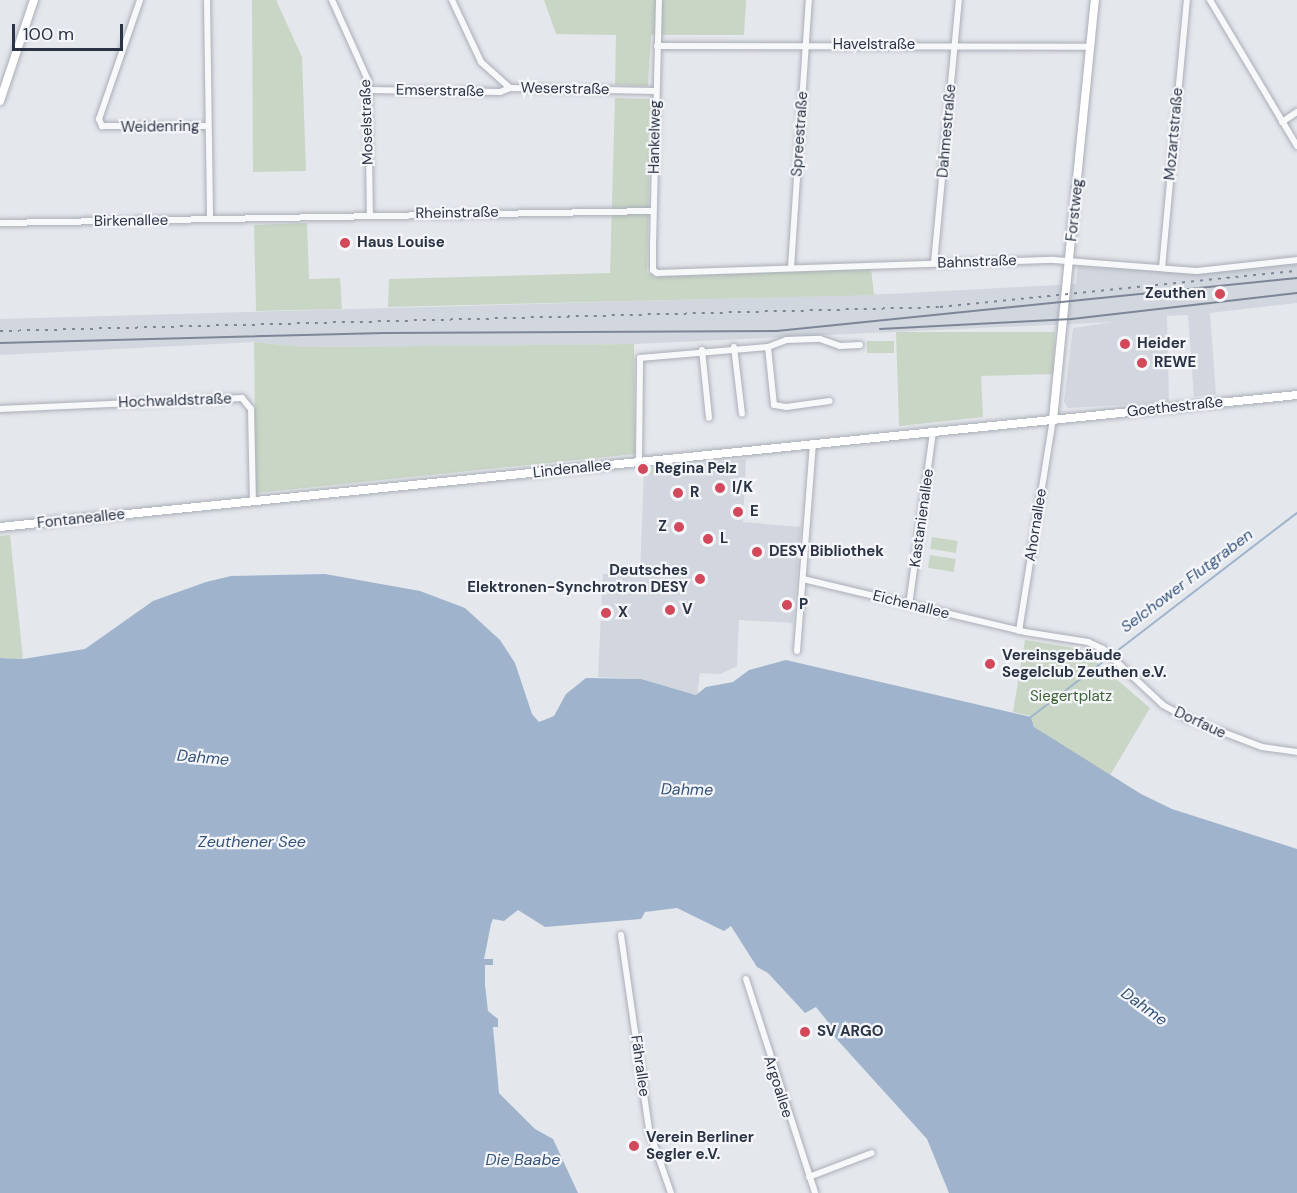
<!DOCTYPE html>
<meta charset="utf-8">
<style>
body{margin:0}
#map{position:relative;width:1297px;height:1193px;overflow:hidden;background:#e4e7ec;font-family:"DM Sans",sans-serif}
div>[style]{position:absolute}
.built>*{inset:0;background:#d2d6de}
.green>*{inset:0;background:#c9d6c5;transform-origin:0 0}
.water>*{inset:0;background:#9fb4cc}
.stream>*{height:2px;margin:-1px;padding:0 1px;transform-origin:1px;border-radius:1px;background:#9fb4cc}
.roads{filter:drop-shadow(0 0 2px #a9aeb7) drop-shadow(0 0 2px #a9aeb7)}
.street>*{height:6px;margin:-3px;padding:0 3px;transform-origin:3px;border-radius:3px;background:#f7f8fa}
.secondary>*{height:8px;margin:-4px;padding:0 4px;transform-origin:4px;border-radius:4px;background:#fff}
.tram>*{height:1.5px;margin:-0.75px;padding:0 0.75px;transform-origin:0.75px;border-radius:0.75px;background:#7d8696}
.rail>*{height:2px;margin-top:-1px;transform-origin:0;background:repeating-linear-gradient(90deg,#7d8696 0 3px,transparent 0 9px)}
.dots>*{width:16px;height:16px;translate:-50% -50%;box-sizing:border-box;border:3px solid #f4f6f9;border-radius:50%}
span{translate:-50% -50%;white-space:nowrap;text-align:center;line-height:1.15;-webkit-text-stroke:4.5px #f4f6f9;paint-order:stroke}
.street-label{font-size:15px;color:#2b3445}
.poi-label{font-size:15px;color:#2b3445;font-weight:700}
.left{translate:0 -50%;text-align:left}
.right{translate:-100% -50%;text-align:right}
.park-label{font-size:15px;color:#3f6138}
.water-label{font-size:16px;color:#34527a;font-style:italic}
.scale{position:absolute;left:12px;top:24px;width:111px;height:27px;box-sizing:border-box;border:3px solid #2b3445;border-top:0;padding-left:8px;font-size:18px;line-height:21px;white-space:nowrap;color:#2b3445;-webkit-text-stroke:4px #f4f6f9;paint-order:stroke}
</style>
<div id="map">
<div class="built">
<i style="clip-path:polygon(1297px 263px,1297px 303px,1210px 313px,1216px 394px,1194px 397px,1188px 315px,1167px 316px,1169px 402px,1068px 408px,1064px 402px,1073px 328px,1113px 322px,634px 344px,304px 347px,254px 342px,0 355px,0 319px,889px 294px,1076px 284px,1078px 266px,1172px 272px)"></i>
<i style="clip-path:polygon(746px 459px,743px 522px,801px 527px,793px 623px,739px 620px,737px 666px,721px 674px,700px 673px,697px 695px,641px 679px,598px 677px,603px 574px,640px 574px,644px 469px)"></i>
</div>
<div class="green">
<i style="clip-path:polygon(252px 0,276px 0,302px 57px,306px 171px,253px 172px)"></i>
<i style="clip-path:polygon(544px 0,746px 0,744px 35px,651px 35px,648px 86px,615px 85px,616px 35px,556px 34px)"></i>
<i style="clip-path:polygon(615px 98px,651px 99px,647px 272px,655px 277px,871px 268px,874px 295px,388px 307px,389px 279px,610px 273px)"></i>
<i style="clip-path:polygon(307px 223px,309px 279px,340px 278px,342px 309px,256px 311px,254px 225px)"></i>
<i style="clip-path:polygon(896px 332px,1055px 332px,1053px 374px,981px 376px,983px 417px,899px 426px)"></i>
<i style="left:867px;top:341px;width:27px;height:12px"></i>
<i style="clip-path:polygon(254px 342px,304px 347px,634px 344px,635px 454px,256px 493px)"></i>
<i style="clip-path:polygon(691px 464px,694px 475px,644px 475px,644px 469px)"></i>
<i style="clip-path:polygon(10px 535px,23px 659px,0 658px,0 536px)"></i>
<i style="left:932px;top:537px;width:26px;height:12px;rotate:9deg"></i>
<i style="left:930px;top:555px;width:26px;height:13px;rotate:9deg"></i>
<i style="clip-path:polygon(1025px 640px,1081px 649px,1150px 708px,1109px 777px,1034px 727px,1031px 716px,1013px 712px)"></i>
</div>
<div class="water">
<i style="clip-path:polygon(325px 574px,420px 591px,465px 608px,500px 640px,515px 663px,532px 714px,539px 722px,554px 716px,566px 694px,586px 678px,641px 679px,696px 695px,706px 687px,733px 682px,749px 670px,786px 660px,1031px 717px,1034px 727px,1141px 794px,1172px 809px,1297px 849px,1297px 1193px,949px 1193px,927px 1139px,832px 1034px,832px 1027px,816px 1007px,805px 1013px,768px 973px,757px 967px,731px 926px,724px 931px,677px 908px,645px 912px,641px 919px,545px 927px,518px 910px,504px 921px,493px 919px,491px 924px,484px 959px,493px 959px,493px 965px,485px 965px,485px 985px,488px 1011px,498px 1019px,498px 1027px,493px 1027px,499px 1093px,535px 1129px,553px 1139px,578px 1193px,0 1193px,0 658px,23px 659px,85px 649px,153px 601px,206px 582px,231px 576px)"></i>
</div>
<div class="stream">
<i style="left:1031px;top:717px;width:335px;rotate:-37.5deg"></i>
</div>
<div class="roads">
<div class="street">
<i style="left:140px;top:0;width:126px;rotate:109deg"></i>
<i style="left:99px;top:119px;width:8px;rotate:67deg"></i>
<i style="left:102px;top:126px;width:106px"></i>
<i style="left:207px;top:0;width:219px;rotate:89.2deg"></i>
<i style="left:332px;top:0;width:88px;rotate:65.8deg"></i>
<i style="left:368px;top:80px;width:136px;rotate:89.2deg"></i>
<i style="left:452px;top:0;width:68px;rotate:64.9deg"></i>
<i style="left:481px;top:62px;width:39px;rotate:42deg"></i>
<i style="left:510px;top:88px;width:145px;rotate:1.2deg"></i>
<i style="left:659px;top:0;width:249px;rotate:91.4deg"></i>
<i style="left:653px;top:249px;width:21px;rotate:90deg"></i>
<i style="left:653px;top:270px;width:5px;rotate:37deg"></i>
<i style="left:657px;top:273px;width:397px;rotate:-1.9deg"></i>
<i style="left:1054px;top:260px;width:143px;rotate:4.4deg"></i>
<i style="left:1197px;top:271px;width:101px;rotate:-6.3deg"></i>
<i style="left:1210px;top:0;width:170px;rotate:59.2deg"></i>
<i style="left:657px;top:46px;width:433px;rotate:0.1deg"></i>
<i style="left:368px;top:90px;width:132px;rotate:0.9deg"></i>
<i style="left:500px;top:92px;width:11px;rotate:-22deg"></i>
<i style="left:1282px;top:122px;width:18px;rotate:-34deg"></i>
<i style="left:0;top:223px;width:653px;rotate:-1.05deg"></i>
<i style="left:934px;top:263px;width:264px;rotate:-84.6deg"></i>
<i style="left:791px;top:268px;width:269px;rotate:-86.2deg"></i>
<i style="left:1162px;top:268px;width:269px;rotate:-84.7deg"></i>
<i style="left:734px;top:347px;width:67px;rotate:83.2deg"></i>
<i style="left:768px;top:347px;width:58px;rotate:84.1deg"></i>
<i style="left:774px;top:405px;width:12px;rotate:9deg"></i>
<i style="left:786px;top:407px;width:44px;rotate:-7.8deg"></i>
<i style="left:702px;top:350px;width:68px;rotate:84.1deg"></i>
<i style="left:0;top:409px;width:242px;rotate:-2.6deg"></i>
<i style="left:242px;top:398px;width:14px;rotate:51deg"></i>
<i style="left:251px;top:409px;width:93px;rotate:88.8deg"></i>
<i style="left:639px;top:462px;width:104px;rotate:-89.4deg"></i>
<i style="left:640px;top:358px;width:128px;rotate:-4.9deg"></i>
<i style="left:768px;top:347px;width:19px;rotate:-21deg"></i>
<i style="left:786px;top:340px;width:34px;rotate:-2deg"></i>
<i style="left:820px;top:339px;width:21px;rotate:19deg"></i>
<i style="left:840px;top:346px;width:20px;rotate:-3deg"></i>
<i style="left:803px;top:579px;width:228px;rotate:13.4deg"></i>
<i style="left:1025px;top:632px;width:64px;rotate:9deg"></i>
<i style="left:1088px;top:642px;width:17px;rotate:25deg"></i>
<i style="left:1103px;top:649px;width:82px;rotate:43deg"></i>
<i style="left:1163px;top:705px;width:26px;rotate:29deg"></i>
<i style="left:1186px;top:718px;width:81px;rotate:20.9deg"></i>
<i style="left:1262px;top:747px;width:35px;rotate:8deg"></i>
<i style="left:909px;top:605px;width:176px;rotate:-82.1deg"></i>
<i style="left:1019px;top:631px;width:215px;rotate:-80.9deg"></i>
<i style="left:797px;top:651px;width:208px;rotate:-85.6deg"></i>
<i style="left:621px;top:935px;width:197px;rotate:81.8deg"></i>
<i style="left:649px;top:1130px;width:67px;rotate:70.8deg"></i>
<i style="left:746px;top:979px;width:225px;rotate:72.1deg"></i>
<i style="left:809px;top:1177px;width:67px;rotate:-20.9deg"></i>
</div>
<div class="secondary">
<i style="left:0;top:101px;width:107px;rotate:-71.4deg"></i>
<i style="left:1053px;top:419px;width:421px;rotate:-84.3deg"></i>
<i style="left:0;top:527px;width:1304px;rotate:-5.81deg"></i>
</div>
</div>
<div class="tram">
<i style="left:880px;top:329px;width:192px;rotate:-3deg"></i>
<i style="left:1072px;top:319px;width:226px;rotate:-6.6deg"></i>
<i style="left:0;top:343px;width:384px;rotate:-1.5deg"></i>
<i style="left:384px;top:333px;width:393px;rotate:-0.3deg"></i>
<i style="left:777px;top:331px;width:523px;rotate:-5.82deg"></i>
</div>
<div class="rail">
<i style="left:0;top:331px;width:940px;rotate:-1.46deg"></i>
<i style="left:940px;top:307px;width:359px;rotate:-5.8deg"></i>
</div>
<div class="dots">
<i style="left:345px;top:243px;background:#d1495b"></i>
<i style="left:1220px;top:294px;background:#d1495b"></i>
<i style="left:1125px;top:344px;background:#d1495b"></i>
<i style="left:1142px;top:363px;background:#d1495b"></i>
<i style="left:643px;top:469px;background:#d1495b"></i>
<i style="left:720px;top:488px;background:#d1495b"></i>
<i style="left:678px;top:493px;background:#d1495b"></i>
<i style="left:738px;top:512px;background:#d1495b"></i>
<i style="left:679px;top:527px;background:#d1495b"></i>
<i style="left:708px;top:539px;background:#d1495b"></i>
<i style="left:757px;top:552px;background:#d1495b"></i>
<i style="left:700px;top:579px;background:#d1495b"></i>
<i style="left:787px;top:605px;background:#d1495b"></i>
<i style="left:670px;top:610px;background:#d1495b"></i>
<i style="left:606px;top:613px;background:#d1495b"></i>
<i style="left:990px;top:664px;background:#d1495b"></i>
<i style="left:805px;top:1032px;background:#d1495b"></i>
<i style="left:634px;top:1146px;background:#d1495b"></i>
</div>
<div class="street-label">
<span style="left:874px;top:45px">Havelstraße</span>
<span style="left:565px;top:89px;rotate:1deg">Weserstraße</span>
<span style="left:440px;top:91px;rotate:1deg">Emserstraße</span>
<span style="left:367px;top:122px;rotate:-92deg">Moselstraße</span>
<span style="left:160px;top:127px;rotate:-1deg">Weidenring</span>
<span style="left:947px;top:131px;rotate:-85deg">Dahmestraße</span>
<span style="left:800px;top:134px;rotate:-86deg">Spreestraße</span>
<span style="left:1174px;top:134px;rotate:-85deg">Mozartstraße</span>
<span style="left:655px;top:137px;rotate:-89deg">Hankelweg</span>
<span style="left:1075px;top:210px;rotate:-84deg">Forstweg</span>
<span style="left:457px;top:213px;rotate:-1deg">Rheinstraße</span>
<span style="left:131px;top:221px;rotate:-1deg">Birkenallee</span>
<span style="left:977px;top:262px;rotate:-2deg">Bahnstraße</span>
<span style="left:175px;top:401px;rotate:-2deg">Hochwaldstraße</span>
<span style="left:1175px;top:407px;rotate:-6deg">Goethestraße</span>
<span style="left:572px;top:469px;rotate:-6deg">Lindenallee</span>
<span style="left:922px;top:518px;rotate:-82deg">Kastanienallee</span>
<span style="left:81px;top:519px;rotate:-6deg">Fontaneallee</span>
<span style="left:1036px;top:525px;rotate:-81deg">Ahornallee</span>
<span style="left:911px;top:605px;rotate:14deg">Eichenallee</span>
<span style="left:1200px;top:723px;rotate:25deg">Dorfaue</span>
<span style="left:640px;top:1066px;rotate:82deg">Fährallee</span>
<span style="left:778px;top:1087px;rotate:72deg">Argoallee</span>
</div>
<div class="poi-label">
<span class="left" style="left:357px;top:243px">Haus Louise</span>
<span class="right" style="left:1206px;top:294px">Zeuthen</span>
<span class="left" style="left:1137px;top:344px">Heider</span>
<span class="left" style="left:1154px;top:363px">REWE</span>
<span class="left" style="left:655px;top:469px">Regina Pelz</span>
<span class="left" style="left:732px;top:488px">I/K</span>
<span class="left" style="left:690px;top:493px">R</span>
<span class="left" style="left:750px;top:512px">E</span>
<span class="right" style="left:667px;top:527px">Z</span>
<span class="left" style="left:720px;top:539px">L</span>
<span class="left" style="left:769px;top:552px">DESY Bibliothek</span>
<span class="right" style="left:688px;top:579px">Deutsches<br>Elektronen-Synchrotron DESY</span>
<span class="left" style="left:799px;top:605px">P</span>
<span class="left" style="left:682px;top:610px">V</span>
<span class="left" style="left:618px;top:613px">X</span>
<span class="left" style="left:1002px;top:664px">Vereinsgebäude<br>Segelclub Zeuthen e.V.</span>
<span class="left" style="left:817px;top:1032px">SV ARGO</span>
<span class="left" style="left:646px;top:1146px">Verein Berliner<br>Segler e.V.</span>
</div>
<div class="park-label">
<span style="left:1071px;top:697px">Siegertplatz</span>
</div>
<div class="water-label">
<span style="left:1187px;top:581px;rotate:-37deg">Selchower Flutgraben</span>
<span style="left:203px;top:758px;rotate:5deg">Dahme</span>
<span style="left:687px;top:790px;rotate:1deg">Dahme</span>
<span style="left:252px;top:842px">Zeuthener See</span>
<span style="left:1144px;top:1007px;rotate:36deg">Dahme</span>
<span style="left:523px;top:1160px">Die Baabe</span>
</div>
<div class="scale">100 m</div>
</div>
